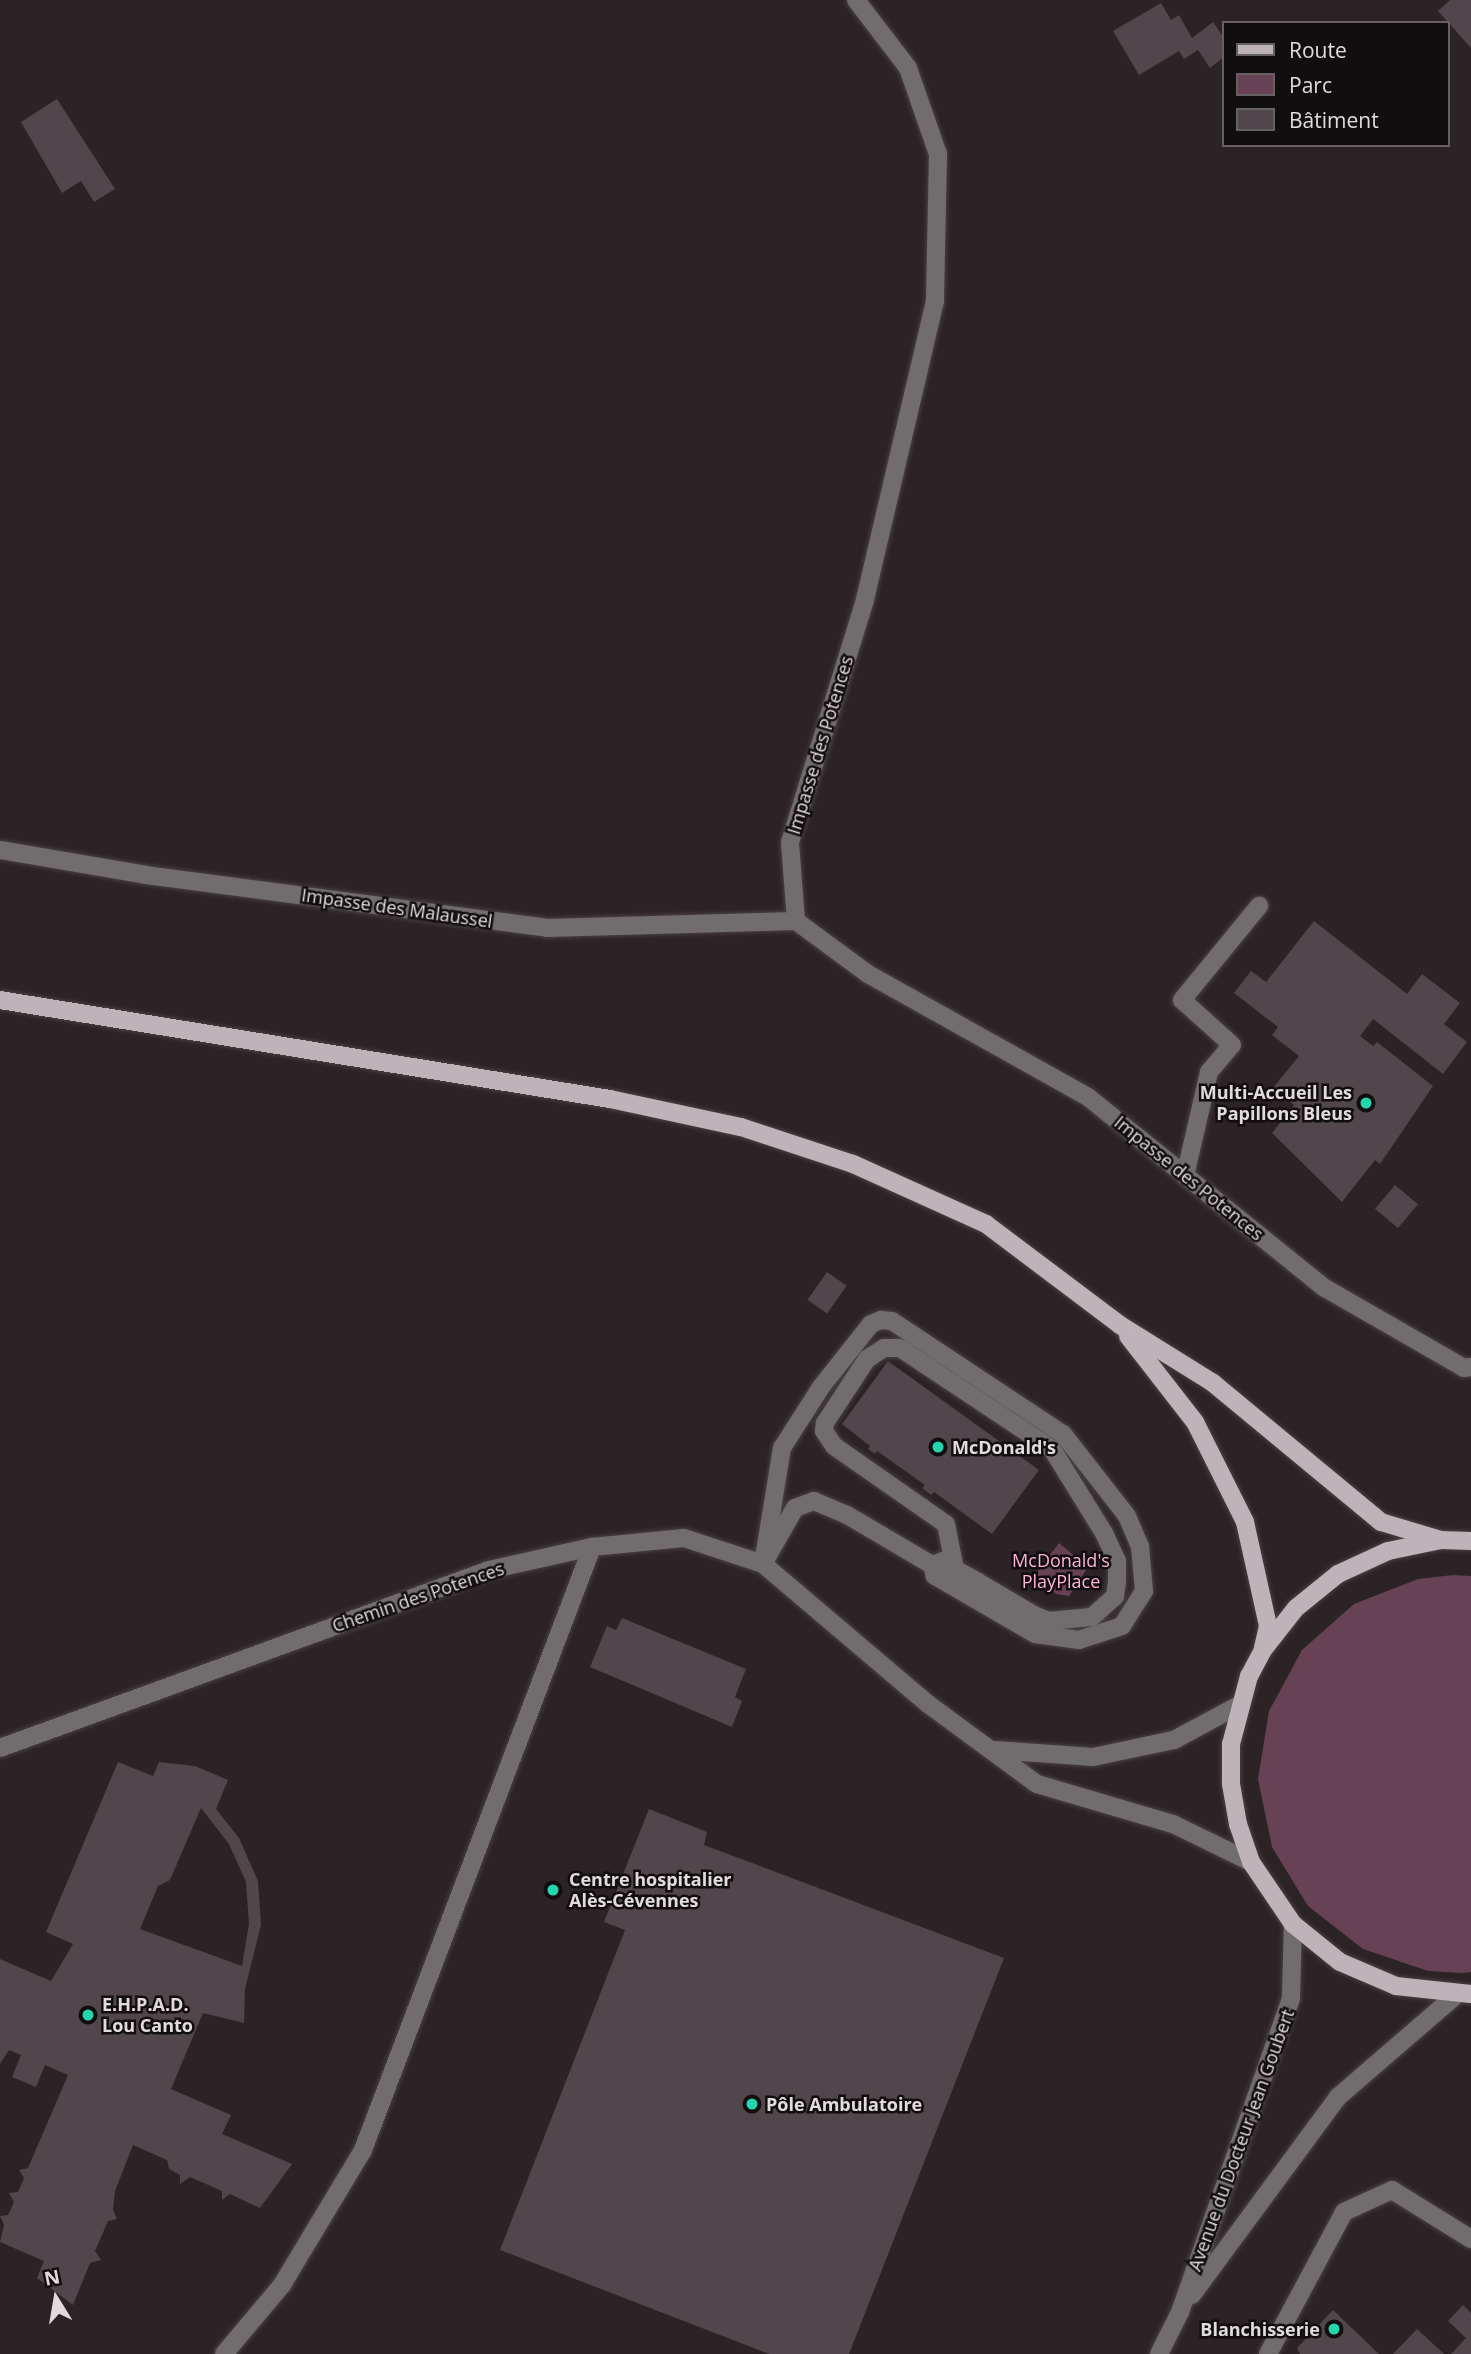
<!DOCTYPE html>
<meta charset="utf-8">
<style>
body{margin:0}
#map{position:relative;width:1471px;height:2354px;overflow:hidden;background:#2c2327;font-family:"Open Sans",sans-serif}
div>[style]{position:absolute}
.green>*{inset:0;background:#664254}
.building>*{inset:0;background:#50464b;transform-origin:0 0}
.roads{filter:drop-shadow(0 0 2px #494044) drop-shadow(0 0 2px #494044)}
.minor>*{height:18px;margin:-9px;padding:0 9px;transform-origin:9px;border-radius:9px;background:#716d6f}
.major>*{height:18px;margin:-9px;padding:0 9px;transform-origin:9px;border-radius:9px;background:#bdb3b8}
.dots>*{width:19px;height:19px;translate:-50% -50%;box-sizing:border-box;border:4px solid #120e10;border-radius:50%}
span{translate:-50% -50%;white-space:nowrap;text-align:center;line-height:1.15;-webkit-text-stroke:5px #120e10;paint-order:stroke}
.street-label{font-size:18px;color:#e1dbdd}
.poi-label{font-size:18px;color:#e1dbdd;font-weight:700}
.right{translate:-100% -50%;text-align:right}
.left{translate:0 -50%;text-align:left}
.park-label{font-size:18px;color:#feb3d8}
.legend{position:absolute;left:1222px;top:21px;width:228px;height:126px;box-sizing:border-box;background:#120e10;border:2px solid #656062;margin:0;padding:9px 12px;list-style:none;font-size:21px;color:#e1dbdd}
.legend li{display:flex;align-items:center;gap:14px;height:35px}
.legend b{width:35px;border:2px solid #656062}
.north{position:absolute;left:21px;top:2263px;width:70px;height:70px;-webkit-text-stroke:5px #120e10;paint-order:stroke;rotate:349deg;font-size:19px;font-weight:700;line-height:28px;text-align:center;color:#e1dbdd}
.north::after{content:'';display:block;margin:auto;width:24px;height:32px;background:#e1dbdd;clip-path:polygon(50% 0,100% 100%,50% 72%,0 100%)}
</style>
<div id="map">
<div class="green">
<i style="clip-path:polygon(1059px 1543px,1088px 1567px,1069px 1596px,1056px 1594px,1034px 1576px)"></i>
<i style="clip-path:polygon(1453px 1575px,1471px 1576px,1471px 1972px,1463px 1973px,1428px 1971px,1363px 1949px,1308px 1906px,1272px 1847px,1258px 1779px,1269px 1711px,1302px 1650px,1354px 1604px,1418px 1579px)"></i>
</div>
<div class="building">
<i style="clip-path:polygon(1450px 0,1471px 0,1471px 48px,1438px 11px)"></i>
<i style="clip-path:polygon(1161px 3px,1171px 20px,1179px 15px,1192px 38px,1213px 22px,1224px 38px,1224px 57px,1210px 68px,1198px 50px,1184px 59px,1179px 51px,1139px 75px,1113px 31px)"></i>
<i style="clip-path:polygon(57px 99px,115px 189px,94px 202px,81px 181px,62px 193px,21px 122px)"></i>
<i style="clip-path:polygon(1314px 921px,1407px 994px,1422px 974px,1460px 1003px,1444px 1024px,1467px 1042px,1443px 1074px,1373px 1019px,1360px 1036px,1373px 1046px,1377px 1042px,1433px 1086px,1380px 1164px,1375px 1160px,1342px 1202px,1272px 1133px,1294px 1105px,1273px 1088px,1299px 1056px,1272px 1035px,1278px 1027px,1234px 993px,1251px 971px,1266px 982px)"></i>
<i style="left:1395px;top:1185px;width:30px;height:31px;rotate:40deg"></i>
<i style="left:827px;top:1272px;width:24px;height:34px;rotate:35deg"></i>
<i style="clip-path:polygon(888px 1361px,1039px 1470px,992px 1534px,934px 1492px,931px 1495px,922px 1488px,925px 1485px,877px 1451px,875px 1454px,868px 1449px,870px 1446px,842px 1424px)"></i>
<i style="clip-path:polygon(622px 1618px,746px 1669px,735px 1697px,742px 1701px,732px 1727px,590px 1667px,607px 1626px,616px 1630px)"></i>
<i style="clip-path:polygon(evenodd,118px 1762px,153px 1776px,159px 1762px,195px 1766px,228px 1780px,216px 1809px,239px 1838px,258px 1881px,261px 1925px,245px 1989px,244px 2023px,203px 2013px,171px 2089px,231px 2115px,222px 2134px,292px 2164px,260px 2208px,230px 2194px,222px 2200px,222px 2191px,190px 2177px,180px 2184px,180px 2175px,169px 2169px,167px 2160px,133px 2145px,115px 2191px,113px 2210px,117px 2219px,108px 2221px,95px 2251px,101px 2260px,90px 2263px,73px 2305px,37px 2278px,44px 2261px,0 2242px,4px 2225px,0 2216px,8px 2215px,14px 2202px,9px 2193px,18px 2192px,24px 2178px,19px 2170px,28px 2168px,68px 2075px,45px 2065px,36px 2087px,12px 2077px,21px 2055px,9px 2050px,0 2064px,0 1959px,51px 1981px,73px 1944px,46px 1932px,118px 1762px,201px 1808px,229px 1844px,246px 1882px,249px 1924px,242px 1966px,140px 1929px,158px 1886px,170px 1880px,201px 1808px)"></i>
<i style="clip-path:polygon(649px 1809px,707px 1832px,704px 1845px,1004px 1958px,849px 2354px,769px 2354px,500px 2250px,625px 1930px,604px 1922px)"></i>
<i style="clip-path:polygon(1463px 2305px,1471px 2313px,1471px 2354px,1451px 2354px,1466px 2338px,1448px 2321px)"></i>
<i style="clip-path:polygon(1333px 2310px,1379px 2354px,1300px 2354px,1297px 2348px)"></i>
<i style="clip-path:polygon(1417px 2329px,1444px 2354px,1393px 2354px)"></i>
</div>
<div class="roads">
<div class="minor">
<i style="left:856px;top:0;width:86px;rotate:52.6deg"></i>
<i style="left:908px;top:68px;width:91px;rotate:70.8deg"></i>
<i style="left:938px;top:154px;width:147px;rotate:91.2deg"></i>
<i style="left:935px;top:301px;width:307px;rotate:103.2deg"></i>
<i style="left:865px;top:600px;width:254px;rotate:107.2deg"></i>
<i style="left:790px;top:843px;width:78px;rotate:85.6deg"></i>
<i style="left:796px;top:921px;width:89px;rotate:36.4deg"></i>
<i style="left:868px;top:974px;width:252px;rotate:29.2deg"></i>
<i style="left:1088px;top:1097px;width:304px;rotate:38.9deg"></i>
<i style="left:1325px;top:1288px;width:160px;rotate:29.9deg"></i>
<i style="left:1464px;top:1368px;width:7px;rotate:-8deg"></i>
<i style="left:0;top:850px;width:148px;rotate:9.7deg"></i>
<i style="left:146px;top:875px;width:404px;rotate:7.5deg"></i>
<i style="left:547px;top:928px;width:249px;rotate:-1.6deg"></i>
<i style="left:1185px;top:1176px;width:107px;rotate:-77deg"></i>
<i style="left:1209px;top:1072px;width:35px;rotate:-50deg"></i>
<i style="left:1232px;top:1045px;width:67px;rotate:-138deg"></i>
<i style="left:1182px;top:1000px;width:122px;rotate:-50.7deg"></i>
<i style="left:881px;top:1320px;width:11px;rotate:5deg"></i>
<i style="left:892px;top:1321px;width:205px;rotate:33.5deg"></i>
<i style="left:1063px;top:1434px;width:104px;rotate:52deg"></i>
<i style="left:1127px;top:1516px;width:34px;rotate:67deg"></i>
<i style="left:1140px;top:1547px;width:44px;rotate:84.8deg"></i>
<i style="left:1144px;top:1591px;width:41px;rotate:122.2deg"></i>
<i style="left:1122px;top:1626px;width:45px;rotate:162deg"></i>
<i style="left:1079px;top:1640px;width:44px;rotate:-172.2deg"></i>
<i style="left:1035px;top:1634px;width:116px;rotate:-149.9deg"></i>
<i style="left:935px;top:1576px;width:11px;rotate:-105deg"></i>
<i style="left:932px;top:1565px;width:99px;rotate:-149.5deg"></i>
<i style="left:847px;top:1515px;width:36px;rotate:-157deg"></i>
<i style="left:814px;top:1501px;width:20px;rotate:160deg"></i>
<i style="left:795px;top:1508px;width:64px;rotate:119.7deg"></i>
<i style="left:763px;top:1564px;width:118px;rotate:-80.7deg"></i>
<i style="left:782px;top:1448px;width:72px;rotate:-57.4deg"></i>
<i style="left:821px;top:1387px;width:80px;rotate:-51.6deg"></i>
<i style="left:871px;top:1324px;width:11px;rotate:-22deg"></i>
<i style="left:932px;top:1565px;width:12px;rotate:-20deg"></i>
<i style="left:943px;top:1561px;width:14px;rotate:34deg"></i>
<i style="left:955px;top:1569px;width:26px;rotate:29deg"></i>
<i style="left:978px;top:1582px;width:65px;rotate:30.5deg"></i>
<i style="left:1034px;top:1615px;width:15px;rotate:23deg"></i>
<i style="left:1048px;top:1621px;width:44px;rotate:-5.2deg"></i>
<i style="left:1092px;top:1617px;width:31px;rotate:-42deg"></i>
<i style="left:1115px;top:1596px;width:14px;rotate:-82deg"></i>
<i style="left:1117px;top:1582px;width:21px;rotate:-90deg"></i>
<i style="left:1117px;top:1561px;width:31px;rotate:-115deg"></i>
<i style="left:1104px;top:1533px;width:99px;rotate:-121.8deg"></i>
<i style="left:1052px;top:1449px;width:182px;rotate:-146.4deg"></i>
<i style="left:900px;top:1348px;width:16px;rotate:180deg"></i>
<i style="left:884px;top:1348px;width:20px;rotate:147deg"></i>
<i style="left:867px;top:1359px;width:77px;rotate:123.3deg"></i>
<i style="left:825px;top:1423px;width:8px;rotate:97deg"></i>
<i style="left:824px;top:1431px;width:18px;rotate:56deg"></i>
<i style="left:834px;top:1446px;width:136px;rotate:34.9deg"></i>
<i style="left:946px;top:1524px;width:46px;rotate:78.7deg"></i>
<i style="left:0;top:1748px;width:520px;rotate:-20deg"></i>
<i style="left:489px;top:1570px;width:106px;rotate:-12.6deg"></i>
<i style="left:592px;top:1547px;width:92px;rotate:-5.6deg"></i>
<i style="left:684px;top:1538px;width:83px;rotate:18.2deg"></i>
<i style="left:763px;top:1564px;width:216px;rotate:40.3deg"></i>
<i style="left:928px;top:1704px;width:135px;rotate:36.3deg"></i>
<i style="left:1037px;top:1784px;width:142px;rotate:16.4deg"></i>
<i style="left:1173px;top:1824px;width:87px;rotate:26deg"></i>
<i style="left:995px;top:1750px;width:98px;rotate:4.1deg"></i>
<i style="left:1093px;top:1757px;width:83px;rotate:-11.9deg"></i>
<i style="left:1174px;top:1740px;width:74px;rotate:-28.3deg"></i>
<i style="left:1192px;top:2295px;width:246px;rotate:-53.6deg"></i>
<i style="left:1338px;top:2097px;width:156px;rotate:-40.8deg"></i>
<i style="left:224px;top:2354px;width:90px;rotate:-50deg"></i>
<i style="left:282px;top:2285px;width:157px;rotate:-59deg"></i>
<i style="left:363px;top:2150px;width:645px;rotate:-69.2deg"></i>
<i style="left:1159px;top:2354px;width:47px;rotate:-63.4deg"></i>
<i style="left:1180px;top:2312px;width:333px;rotate:-70.5deg"></i>
<i style="left:1291px;top:1998px;width:74px;rotate:-88.5deg"></i>
<i style="left:1268px;top:2354px;width:161px;rotate:-61.8deg"></i>
<i style="left:1344px;top:2212px;width:53px;rotate:-24.6deg"></i>
<i style="left:1392px;top:2190px;width:93px;rotate:31.8deg"></i>
</div>
<div class="major">
<i style="left:0;top:1000px;width:618px;rotate:9.22deg"></i>
<i style="left:610px;top:1099px;width:134px;rotate:12.1deg"></i>
<i style="left:741px;top:1127px;width:118px;rotate:18.3deg"></i>
<i style="left:853px;top:1164px;width:146px;rotate:24.3deg"></i>
<i style="left:986px;top:1224px;width:168px;rotate:37deg"></i>
<i style="left:1120px;top:1325px;width:110px;rotate:31.9deg"></i>
<i style="left:1213px;top:1383px;width:218px;rotate:39.6deg"></i>
<i style="left:1381px;top:1522px;width:63px;rotate:16.7deg"></i>
<i style="left:1128px;top:1336px;width:109px;rotate:52.1deg"></i>
<i style="left:1195px;top:1422px;width:112px;rotate:63.4deg"></i>
<i style="left:1245px;top:1522px;width:107px;rotate:77.5deg"></i>
<i style="left:1268px;top:1626px;width:23px;rotate:103deg"></i>
<i style="left:1471px;top:1541px;width:30px;rotate:-178deg"></i>
<i style="left:1441px;top:1540px;width:54px;rotate:168.3deg"></i>
<i style="left:1388px;top:1551px;width:55px;rotate:155.3deg"></i>
<i style="left:1338px;top:1574px;width:54px;rotate:141deg"></i>
<i style="left:1296px;top:1608px;width:53px;rotate:128.2deg"></i>
<i style="left:1263px;top:1650px;width:30px;rotate:118deg"></i>
<i style="left:1249px;top:1676px;width:70px;rotate:104.8deg"></i>
<i style="left:1231px;top:1744px;width:40px;rotate:90deg"></i>
<i style="left:1231px;top:1784px;width:41px;rotate:80.1deg"></i>
<i style="left:1238px;top:1824px;width:40px;rotate:71.1deg"></i>
<i style="left:1251px;top:1862px;width:75px;rotate:55.9deg"></i>
<i style="left:1293px;top:1924px;width:60px;rotate:39deg"></i>
<i style="left:1340px;top:1962px;width:61px;rotate:23.2deg"></i>
<i style="left:1396px;top:1986px;width:75px;rotate:6.1deg"></i>
</div>
</div>
<div class="dots">
<i style="left:1366px;top:1103px;background:#25d5ae"></i>
<i style="left:938px;top:1447px;background:#25d5ae"></i>
<i style="left:553px;top:1890px;background:#25d5ae"></i>
<i style="left:88px;top:2015px;background:#25d5ae"></i>
<i style="left:752px;top:2104px;background:#25d5ae"></i>
<i style="left:1334px;top:2329px;background:#25d5ae"></i>
</div>
<div class="street-label">
<span style="left:820px;top:745px;rotate:-73deg">Impasse des Potences</span>
<span style="left:397px;top:908px;rotate:8deg">Impasse des Malaussel</span>
<span style="left:1189px;top:1178px;rotate:39deg">Impasse des Potences</span>
<span style="left:418px;top:1597px;rotate:-19deg">Chemin des Potences</span>
<span style="left:1241px;top:2140px;rotate:-70deg">Avenue du Docteur Jean Goubert</span>
</div>
<div class="poi-label">
<span class="right" style="left:1352px;top:1103px">Multi-Accueil Les<br>Papillons Bleus</span>
<span class="left" style="left:952px;top:1447px">McDonald's</span>
<span class="left" style="left:569px;top:1890px">Centre hospitalier<br>Alès-Cévennes</span>
<span class="left" style="left:102px;top:2015px">E.H.P.A.D.<br>Lou Canto</span>
<span class="left" style="left:766px;top:2104px">Pôle Ambulatoire</span>
<span class="right" style="left:1320px;top:2329px">Blanchisserie</span>
</div>
<div class="park-label">
<span style="left:1061px;top:1571px">McDonald's<br>PlayPlace</span>
</div>
<ul class="legend">
<li><b style="height:9px;background:#bdb3b8"></b>Route</li>
<li><b style="height:19px;background:#664254"></b>Parc</li>
<li><b style="height:19px;background:#50464b"></b>Bâtiment</li>
</ul>
<div class="north">N</div>
</div>
